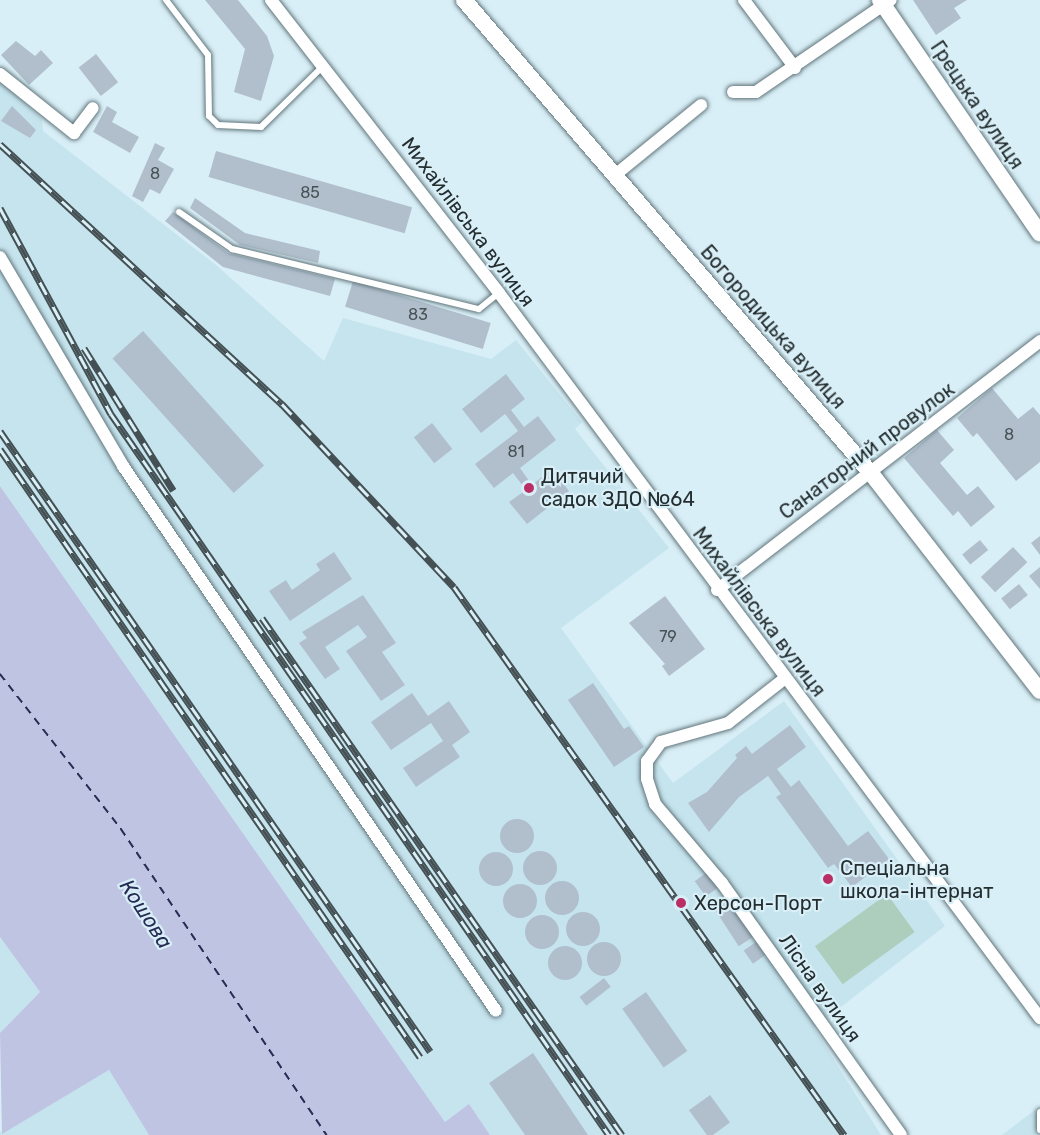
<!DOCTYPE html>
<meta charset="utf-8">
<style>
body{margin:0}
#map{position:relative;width:1040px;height:1135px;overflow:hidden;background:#d9eff7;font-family:Rubik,sans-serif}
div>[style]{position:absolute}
.built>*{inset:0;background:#c6e4ee}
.green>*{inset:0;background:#adcdbd;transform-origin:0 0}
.water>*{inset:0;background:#bec4e2}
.ferry>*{height:1.5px;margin-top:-0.75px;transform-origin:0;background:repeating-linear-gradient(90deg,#282c55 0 8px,transparent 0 14px)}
.building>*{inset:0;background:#b1bfcd;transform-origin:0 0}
.round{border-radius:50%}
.roads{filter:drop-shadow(0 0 2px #61757b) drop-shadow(0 0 2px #61757b)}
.lane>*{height:6px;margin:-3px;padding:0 3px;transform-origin:3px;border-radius:3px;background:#fff}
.street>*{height:12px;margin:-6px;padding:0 6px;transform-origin:6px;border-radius:6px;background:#fff}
.secondary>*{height:16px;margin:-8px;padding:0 8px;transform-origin:8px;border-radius:8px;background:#fff}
.rail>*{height:7px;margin-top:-3.5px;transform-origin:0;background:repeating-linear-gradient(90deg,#d9eff7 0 14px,#445053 0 28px);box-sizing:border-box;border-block:2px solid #445053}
.dots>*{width:16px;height:16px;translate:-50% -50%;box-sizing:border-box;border:3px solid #d9eff7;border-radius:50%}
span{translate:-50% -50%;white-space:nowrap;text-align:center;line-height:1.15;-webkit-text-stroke:4.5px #d9eff7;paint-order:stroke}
.number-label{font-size:16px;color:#475256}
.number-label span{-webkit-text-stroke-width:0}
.street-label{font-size:20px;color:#242d2f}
.poi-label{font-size:20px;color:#242d2f}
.left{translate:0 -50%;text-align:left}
.water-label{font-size:21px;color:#282c55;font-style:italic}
</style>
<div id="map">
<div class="built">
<i style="clip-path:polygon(0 81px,42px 119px,43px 131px,216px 265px,324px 361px,343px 318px,491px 359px,516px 340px,582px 422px,575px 429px,669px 548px,561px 628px,673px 783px,784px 701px,945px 926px,814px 1028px,881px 1135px,490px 1135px,469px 1105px,445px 1122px,0 486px)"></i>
<i style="clip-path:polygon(0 937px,40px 992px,0 1033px)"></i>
<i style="clip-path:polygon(109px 1070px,149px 1135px,0 1135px,0 1131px,3px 1133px)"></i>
<i style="clip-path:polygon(1040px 1106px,1040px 1135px,1002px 1135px)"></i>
</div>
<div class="green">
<i style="left:887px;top:894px;width:47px;height:89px;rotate:54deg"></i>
</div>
<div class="water">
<i style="clip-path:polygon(0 486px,445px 1122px,469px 1104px,490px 1135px,149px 1135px,109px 1070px,2px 1134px,0 1033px,40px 992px,0 937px)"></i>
</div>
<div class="ferry">
<i style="left:0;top:674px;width:197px;rotate:52deg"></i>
<i style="left:121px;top:829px;width:369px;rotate:56.1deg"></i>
</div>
<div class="building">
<i style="clip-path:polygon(205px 0,238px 0,267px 36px,274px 56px,261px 101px,234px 92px,245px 49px)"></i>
<i style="clip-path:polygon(913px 0,967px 0,954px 8px,961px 18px,936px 35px)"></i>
<i style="clip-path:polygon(16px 41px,35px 56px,41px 50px,53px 63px,29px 85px,1px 55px)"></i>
<i style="left:96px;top:54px;width:36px;height:22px;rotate:52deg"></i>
<i style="clip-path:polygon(12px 106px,36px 130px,30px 138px,1px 121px)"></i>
<i style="clip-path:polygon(107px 106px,117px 112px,112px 122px,139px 137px,130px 153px,93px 132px)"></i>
<i style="clip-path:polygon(155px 143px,165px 148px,158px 160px,174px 169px,160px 194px,150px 189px,143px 202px,132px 196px)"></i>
<i style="left:216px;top:151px;width:204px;height:27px;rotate:16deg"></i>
<i style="clip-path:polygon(195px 198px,245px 233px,320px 251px,318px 263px,240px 245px,190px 208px)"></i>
<i style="clip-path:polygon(173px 212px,228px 253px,335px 279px,330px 296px,223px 267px,165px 221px)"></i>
<i style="left:353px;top:281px;width:144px;height:27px;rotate:17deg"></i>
<i style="left:143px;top:331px;width:181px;height:41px;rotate:48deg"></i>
<i style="clip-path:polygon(506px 374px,525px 399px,511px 410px,524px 427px,538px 416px,556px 440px,520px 468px,532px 485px,552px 469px,569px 491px,527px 524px,509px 502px,526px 490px,513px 473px,494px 488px,475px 464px,518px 431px,505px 414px,481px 433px,462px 409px)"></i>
<i style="clip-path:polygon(992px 388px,1018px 419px,1033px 407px,1040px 415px,1040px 462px,1016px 481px,977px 433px,973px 437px,957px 418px)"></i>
<i style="left:432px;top:423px;width:33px;height:23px;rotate:52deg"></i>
<i style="clip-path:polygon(937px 430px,954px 450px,940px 463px,967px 495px,978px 486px,995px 507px,971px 527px,958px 511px,953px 516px,904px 458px)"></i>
<i style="clip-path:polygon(1040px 536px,1040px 555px,1031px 543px)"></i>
<i style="left:980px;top:540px;width:13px;height:23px;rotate:51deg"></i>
<i style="left:1013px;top:547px;width:21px;height:44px;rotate:47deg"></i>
<i style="clip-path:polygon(334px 552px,352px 579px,290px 621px,269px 591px,286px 580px,292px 590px,320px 570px,316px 564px)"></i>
<i style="clip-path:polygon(1040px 567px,1040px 589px,1029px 576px)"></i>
<i style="left:1019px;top:584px;width:14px;height:23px;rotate:51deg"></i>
<i style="clip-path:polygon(363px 595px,396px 643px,382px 652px,405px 685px,381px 701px,346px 651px,367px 637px,358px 625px,325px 647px,340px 669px,325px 679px,299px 643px,307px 638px,302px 632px)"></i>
<i style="clip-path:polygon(665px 596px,705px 649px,669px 676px,662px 666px,665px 664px,629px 623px)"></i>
<i style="clip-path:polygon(593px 683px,624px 729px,629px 726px,644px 747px,614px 767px,568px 700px)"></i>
<i style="clip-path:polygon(412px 693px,428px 716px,449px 701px,470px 732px,452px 745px,460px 757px,416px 787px,403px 768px,443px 741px,431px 723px,391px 750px,371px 722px)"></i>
<i style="clip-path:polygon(790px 725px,806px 747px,777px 769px,791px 787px,799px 780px,848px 846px,868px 831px,889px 859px,852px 887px,834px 864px,828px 868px,776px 797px,781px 794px,768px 776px,739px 797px,709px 832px,688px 803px,707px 792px,737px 758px,735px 755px,746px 746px,752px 754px)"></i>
<i class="round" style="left:500px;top:819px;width:34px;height:34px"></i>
<i class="round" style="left:523px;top:851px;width:34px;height:34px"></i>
<i class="round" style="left:479px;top:852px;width:34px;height:34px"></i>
<i style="left:706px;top:873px;width:19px;height:14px;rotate:54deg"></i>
<i class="round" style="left:545px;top:881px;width:34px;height:34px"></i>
<i class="round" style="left:503px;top:884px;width:34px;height:34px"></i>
<i style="left:729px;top:900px;width:44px;height:17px;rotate:57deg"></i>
<i class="round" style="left:566px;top:912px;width:34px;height:34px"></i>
<i class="round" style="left:525px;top:915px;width:34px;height:34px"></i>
<i style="left:756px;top:942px;width:16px;height:15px;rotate:55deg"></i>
<i class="round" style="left:587px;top:942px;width:34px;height:34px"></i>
<i class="round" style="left:548px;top:946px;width:34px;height:34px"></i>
<i style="left:604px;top:978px;width:11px;height:31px;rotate:52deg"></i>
<i style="left:646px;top:992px;width:72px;height:29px;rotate:55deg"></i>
<i style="clip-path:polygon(533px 1053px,588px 1135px,525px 1135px,489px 1083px)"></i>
<i style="left:710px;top:1095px;width:34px;height:26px;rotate:54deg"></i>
</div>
<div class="roads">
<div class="lane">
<i style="left:166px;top:0;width:69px;rotate:52.6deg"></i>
<i style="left:208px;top:55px;width:61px;rotate:89.1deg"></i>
<i style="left:209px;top:116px;width:13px;rotate:45deg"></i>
<i style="left:218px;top:125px;width:43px;rotate:2.7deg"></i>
<i style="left:261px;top:127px;width:87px;rotate:-44.5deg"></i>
<i style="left:179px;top:212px;width:65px;rotate:34.9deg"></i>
<i style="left:232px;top:249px;width:254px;rotate:13.7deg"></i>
<i style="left:479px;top:309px;width:26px;rotate:-39deg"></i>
<i style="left:1040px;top:1112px;width:18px;rotate:90deg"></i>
</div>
<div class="street">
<i style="left:271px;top:0;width:371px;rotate:52.1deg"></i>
<i style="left:499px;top:293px;width:905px;rotate:53.27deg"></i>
<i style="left:744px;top:0;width:85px;rotate:53.1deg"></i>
<i style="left:0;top:74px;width:95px;rotate:38.6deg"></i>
<i style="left:74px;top:133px;width:31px;rotate:-53deg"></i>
<i style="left:733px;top:92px;width:23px"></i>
<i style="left:756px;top:92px;width:163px;rotate:-34.3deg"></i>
<i style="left:615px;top:175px;width:111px;rotate:-39.1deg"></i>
<i style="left:0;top:257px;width:243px;rotate:59.5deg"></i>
<i style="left:123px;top:466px;width:660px;rotate:55.61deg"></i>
<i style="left:717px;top:590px;width:408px;rotate:-37.6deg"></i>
<i style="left:784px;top:679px;width:71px;rotate:141.8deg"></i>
<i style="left:728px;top:723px;width:70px;rotate:164.2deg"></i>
<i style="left:661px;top:742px;width:24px;rotate:126deg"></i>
<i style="left:647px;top:761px;width:18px;rotate:90deg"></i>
<i style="left:647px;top:779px;width:26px;rotate:72deg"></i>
<i style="left:655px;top:804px;width:104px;rotate:49.7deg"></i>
<i style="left:722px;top:883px;width:309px;rotate:54.6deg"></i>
</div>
<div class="secondary">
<i style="left:464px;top:0;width:623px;rotate:49.3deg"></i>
<i style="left:870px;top:472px;width:277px;rotate:52.2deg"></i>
<i style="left:880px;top:0;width:283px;rotate:55.6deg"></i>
</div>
</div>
<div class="rail">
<i style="left:0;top:144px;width:384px;rotate:42.7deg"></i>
<i style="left:282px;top:404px;width:251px;rotate:46.8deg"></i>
<i style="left:454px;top:587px;width:673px;rotate:54.56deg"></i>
<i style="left:0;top:208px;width:234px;rotate:61.7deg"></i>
<i style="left:111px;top:414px;width:876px;rotate:55.37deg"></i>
<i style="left:84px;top:348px;width:168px;rotate:57.9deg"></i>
<i style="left:0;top:431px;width:755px;rotate:55.26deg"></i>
<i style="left:0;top:449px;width:739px;rotate:55.36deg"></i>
<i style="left:262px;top:618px;width:630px;rotate:55.15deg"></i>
</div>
<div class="dots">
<i style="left:529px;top:488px;background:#ba2e66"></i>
<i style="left:828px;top:879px;background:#ba2e66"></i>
<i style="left:681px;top:903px;background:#ba2e66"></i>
</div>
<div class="number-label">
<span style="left:155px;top:174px">8</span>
<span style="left:310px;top:193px">85</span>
<span style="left:418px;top:315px">83</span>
<span style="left:1009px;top:435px">8</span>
<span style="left:516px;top:452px">81</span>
<span style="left:668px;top:637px">79</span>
</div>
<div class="street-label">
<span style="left:977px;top:105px;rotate:56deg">Грецька вулиця</span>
<span style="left:468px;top:222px;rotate:53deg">Михайлівська вулиця</span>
<span style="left:773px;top:327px;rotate:49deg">Богородицька вулиця</span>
<span style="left:867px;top:451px;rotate:-37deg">Санаторний провулок</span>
<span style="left:759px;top:612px;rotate:53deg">Михайлівська вулиця</span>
<span style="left:820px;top:988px;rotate:55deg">Лісна вулиця</span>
</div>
<div class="poi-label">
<span class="left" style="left:541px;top:488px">Дитячий<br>садок ЗДО №64</span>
<span class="left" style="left:840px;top:880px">Спеціальна<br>школа-інтернат</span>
<span class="left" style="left:694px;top:903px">Херсон-Порт</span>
</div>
<div class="water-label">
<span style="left:146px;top:914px;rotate:57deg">Кошова</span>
</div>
</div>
